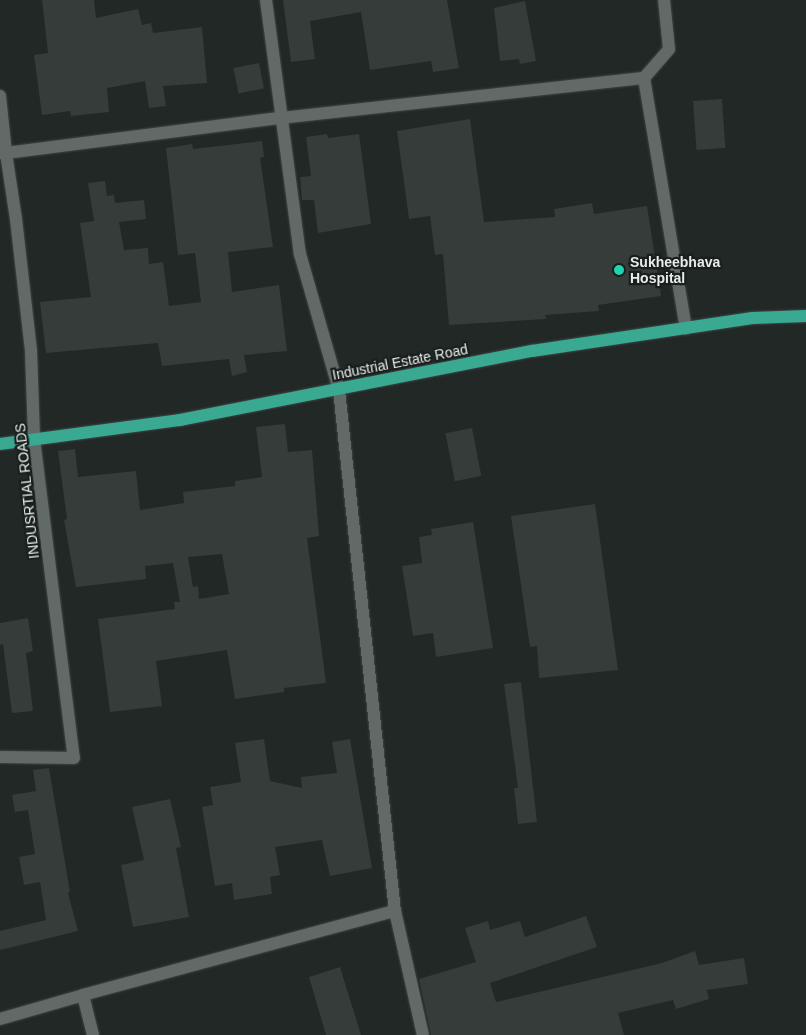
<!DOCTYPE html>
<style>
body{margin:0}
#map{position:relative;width:806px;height:1035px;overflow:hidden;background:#212826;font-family:Arial,sans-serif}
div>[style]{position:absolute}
.building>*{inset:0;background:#353c3a;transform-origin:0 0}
.roads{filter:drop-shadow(0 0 1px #404644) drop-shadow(0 0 1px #404644)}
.minor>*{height:12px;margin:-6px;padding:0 6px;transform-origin:6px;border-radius:6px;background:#626a67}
.major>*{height:12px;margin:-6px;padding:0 6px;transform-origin:6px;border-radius:6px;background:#39a992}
.dots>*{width:14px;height:14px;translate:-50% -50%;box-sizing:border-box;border:2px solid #181f1c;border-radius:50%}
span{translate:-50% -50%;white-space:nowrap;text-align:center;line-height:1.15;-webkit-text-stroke:4.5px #181f1c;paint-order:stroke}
.poi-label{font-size:14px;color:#e8eceb;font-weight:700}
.left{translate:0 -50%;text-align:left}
.street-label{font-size:14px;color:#e8eceb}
</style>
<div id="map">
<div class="building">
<i style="clip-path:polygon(42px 0,94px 0,96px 18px,138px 9px,142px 25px,151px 23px,153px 33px,202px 27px,207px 83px,163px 86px,166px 106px,149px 108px,145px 81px,107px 88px,109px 112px,71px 116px,70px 111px,42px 115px,34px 55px,48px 53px)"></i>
<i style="clip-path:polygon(283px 0,447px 0,459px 68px,433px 72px,431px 61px,370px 70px,361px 12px,310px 21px,315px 59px,291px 62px)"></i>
<i style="clip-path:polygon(525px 1px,536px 61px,520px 64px,519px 59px,500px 61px,494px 8px)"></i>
<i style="left:259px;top:63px;width:26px;height:26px;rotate:79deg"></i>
<i style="left:722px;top:99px;width:49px;height:29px;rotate:86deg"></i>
<i style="clip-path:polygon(470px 119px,484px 222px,555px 217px,554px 209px,592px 203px,594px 214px,647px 206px,661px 296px,598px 305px,599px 311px,545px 315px,546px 319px,449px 325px,443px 254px,435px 255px,430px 216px,409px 219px,397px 131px)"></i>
<i style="clip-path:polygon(327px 134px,328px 138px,359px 134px,371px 224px,318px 233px,314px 200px,302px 200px,300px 177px,311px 176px,306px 137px)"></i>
<i style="clip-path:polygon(262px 141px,264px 157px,260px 158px,273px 247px,228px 252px,232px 292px,279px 285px,287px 351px,244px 355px,247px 372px,232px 376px,229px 359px,162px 366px,158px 343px,46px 353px,40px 302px,91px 297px,80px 223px,94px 221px,88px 183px,105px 181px,107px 196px,114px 195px,115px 203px,144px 200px,146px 219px,119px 222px,124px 250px,148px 248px,149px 264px,163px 262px,169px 306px,201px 302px,195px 253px,178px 255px,166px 148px,192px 144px,193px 149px)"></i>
<i style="clip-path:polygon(evenodd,285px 424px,288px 452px,312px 450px,319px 536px,307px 538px,326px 683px,284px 688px,284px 692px,235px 699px,227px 650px,156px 661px,162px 706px,110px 712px,98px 619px,175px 609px,174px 602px,180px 602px,173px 563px,145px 566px,146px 579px,76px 587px,64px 520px,67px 519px,58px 451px,75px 449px,78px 477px,136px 471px,140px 510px,184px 503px,183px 492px,235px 486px,235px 481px,262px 477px,256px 427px,285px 424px,222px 554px,229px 594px,199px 599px,198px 586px,193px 587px,188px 557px,222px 554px)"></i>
<i style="left:472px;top:428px;width:49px;height:27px;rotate:79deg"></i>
<i style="clip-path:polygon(595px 504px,618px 670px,539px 678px,537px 646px,530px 647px,511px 516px)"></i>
<i style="clip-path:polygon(473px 522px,493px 648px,436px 657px,433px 633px,413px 636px,402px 566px,422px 563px,419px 537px,432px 535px,431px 529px)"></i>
<i style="clip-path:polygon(28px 618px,33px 651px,26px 653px,33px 711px,12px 713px,3px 644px,0 645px,0 623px)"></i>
<i style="clip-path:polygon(521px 682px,537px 822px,518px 824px,514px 788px,518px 788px,504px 684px)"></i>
<i style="clip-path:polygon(264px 739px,270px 781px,302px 788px,301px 777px,337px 773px,332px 742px,350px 739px,372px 868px,330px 876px,322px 840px,275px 847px,280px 875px,270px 877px,272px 894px,234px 900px,232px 883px,215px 886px,202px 807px,213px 805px,210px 787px,241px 782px,235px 743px)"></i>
<i style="clip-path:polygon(49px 768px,70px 892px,68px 893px,78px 931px,0 950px,0 931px,46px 920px,40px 882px,24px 885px,19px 857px,35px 854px,28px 810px,15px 812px,12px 795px,36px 791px,33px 770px)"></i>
<i style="clip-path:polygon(170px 799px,181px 847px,176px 848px,189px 917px,133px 927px,121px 865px,144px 860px,132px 807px)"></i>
<i style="clip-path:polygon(586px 916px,597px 947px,490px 983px,496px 1002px,662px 963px,695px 951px,699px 965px,744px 958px,748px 984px,707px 990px,709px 999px,676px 1009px,673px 1000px,618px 1013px,624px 1035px,431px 1035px,419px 979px,476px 962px,465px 928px,488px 921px,490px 930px,520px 921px,525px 937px)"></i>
<i style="clip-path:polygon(340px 967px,361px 1035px,326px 1035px,309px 977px)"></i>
</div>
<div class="roads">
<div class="minor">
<i style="left:266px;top:0;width:256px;rotate:82.4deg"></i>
<i style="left:300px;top:254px;width:141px;rotate:74deg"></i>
<i style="left:339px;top:390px;width:524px;rotate:83.87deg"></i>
<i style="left:644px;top:78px;width:38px;rotate:-49deg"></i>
<i style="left:669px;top:49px;width:49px;rotate:-95.8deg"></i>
<i style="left:0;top:96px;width:57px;rotate:84deg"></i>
<i style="left:6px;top:153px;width:277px;rotate:-7.3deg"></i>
<i style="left:281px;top:118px;width:365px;rotate:-6.3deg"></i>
<i style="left:644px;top:78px;width:254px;rotate:80.5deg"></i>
<i style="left:0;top:153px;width:6px"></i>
<i style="left:6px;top:153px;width:67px;rotate:81.4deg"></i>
<i style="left:16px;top:219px;width:133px;rotate:83.5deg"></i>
<i style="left:31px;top:351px;width:88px;rotate:88deg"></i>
<i style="left:34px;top:439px;width:321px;rotate:82.9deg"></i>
<i style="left:74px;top:758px;width:74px;rotate:-179.2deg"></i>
<i style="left:83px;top:995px;width:323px;rotate:-15.1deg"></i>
<i style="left:395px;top:911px;width:127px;rotate:77.3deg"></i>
<i style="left:0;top:1019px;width:86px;rotate:-16.1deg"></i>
<i style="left:83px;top:995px;width:41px;rotate:76deg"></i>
</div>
<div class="major">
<i style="left:0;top:444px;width:182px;rotate:-7.6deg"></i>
<i style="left:180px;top:420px;width:359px;rotate:-11.1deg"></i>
<i style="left:532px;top:351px;width:223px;rotate:-8.5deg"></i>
<i style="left:753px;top:318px;width:53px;rotate:-2.2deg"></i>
</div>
</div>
<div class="dots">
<i style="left:619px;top:270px;background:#1fd5b0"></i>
</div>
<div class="poi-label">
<span class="left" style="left:630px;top:270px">Sukheebhava<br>Hospital</span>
</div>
<div class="street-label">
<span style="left:400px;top:362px;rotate:-11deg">Industrial Estate Road</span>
<span style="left:27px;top:491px;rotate:-96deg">INDUSRTIAL ROADS</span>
</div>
</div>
